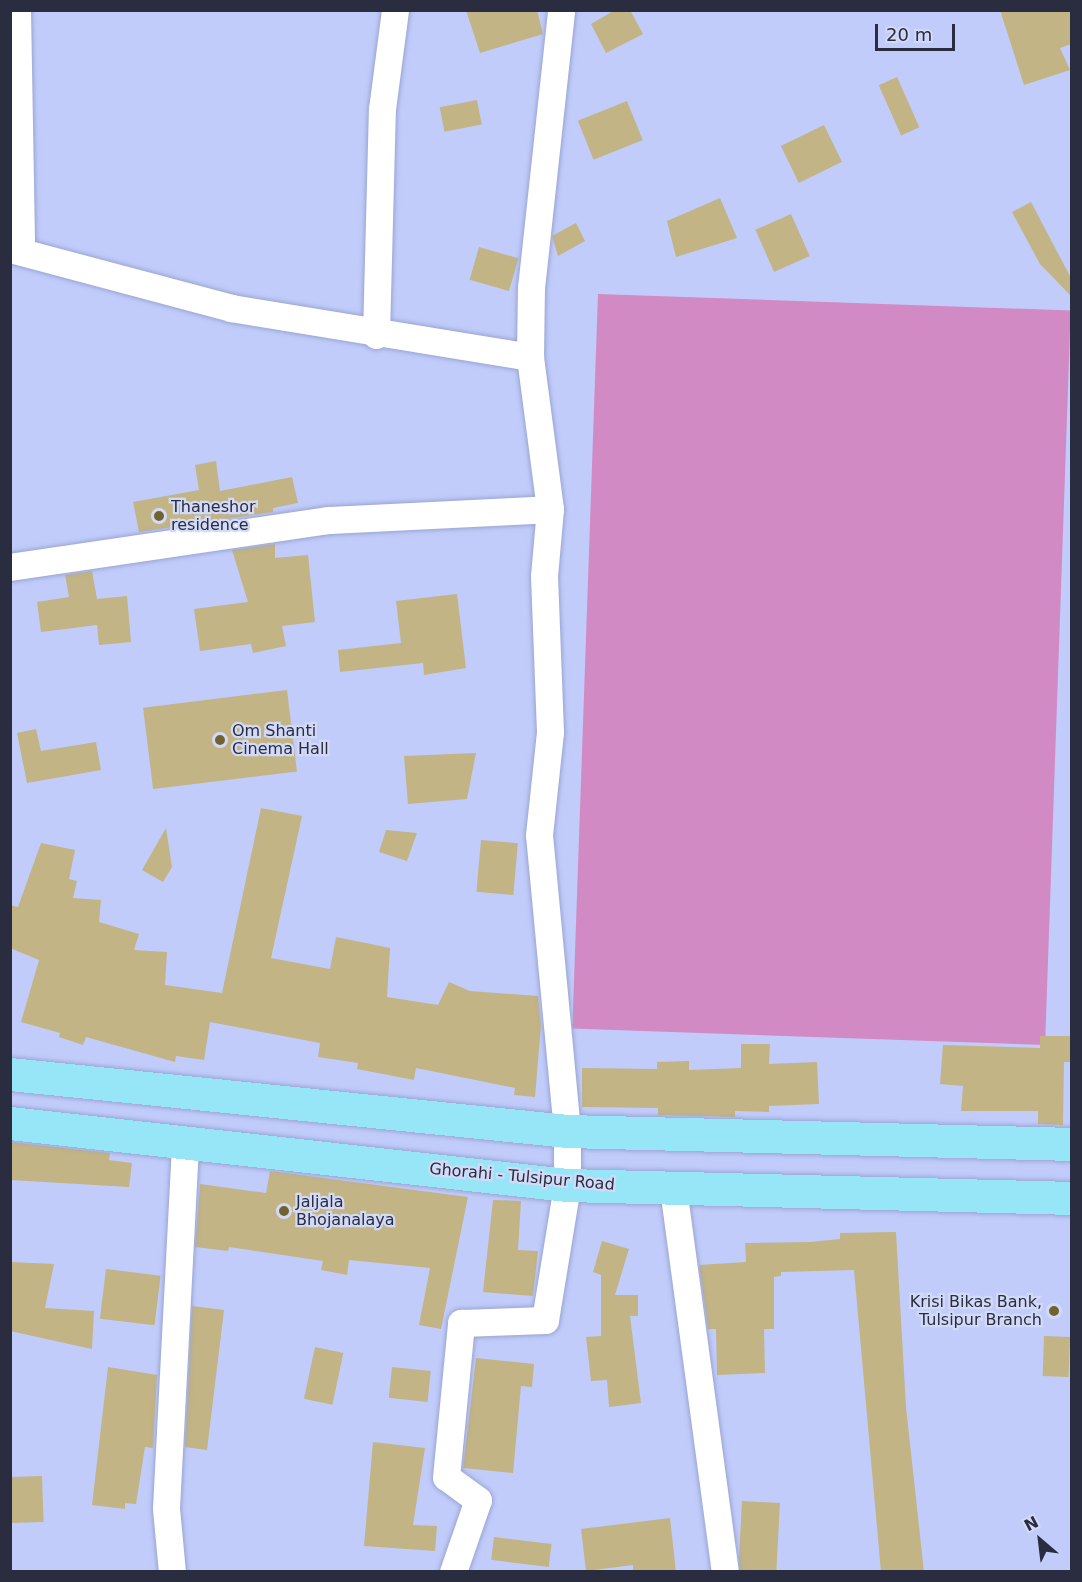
<!DOCTYPE html>
<style>
body{margin:0}
#map{position:relative;width:1082px;height:1582px;overflow:hidden;background:#c1ccfb;font-family:"DejaVu Sans",sans-serif}
div>[style]{position:absolute}
.green>*{inset:0;background:#d18ac3;transform-origin:0 0}
.building>*{inset:0;background:#c2b484;transform-origin:0 0}
.roads{filter:drop-shadow(0 0 2px #9aa5d2) drop-shadow(0 0 2px #9aa5d2)}
.minor>*{height:27px;margin:-13.5px;padding:0 13.5px;transform-origin:13.5px;border-radius:13.5px;background:#fff}
.major>*{height:33px;margin:-16.5px;padding:0 16.5px;transform-origin:16.5px;border-radius:16.5px;background:#97e6f7}
.dots>*{width:16px;height:16px;translate:-50% -50%;box-sizing:border-box;border:3px solid #d3daf7;border-radius:50%}
span{translate:-50% -50%;white-space:nowrap;text-align:center;line-height:1.15;-webkit-text-stroke:4.5px #d3daf7;paint-order:stroke}
.poi-label{font-size:16px;color:#292d3f}
.left{translate:0 -50%;text-align:left}
.right{translate:-100% -50%;text-align:right}
.street-label{font-size:16px;color:#292d3f}
.frame{position:absolute;inset:0;border:12px solid #292d3f;pointer-events:none}
.north{position:absolute;left:1010px;top:1510px;width:60px;height:60px;-webkit-text-stroke:4px #d3daf7;paint-order:stroke;rotate:332deg;font-size:16px;font-weight:700;line-height:24px;text-align:center;color:#292d3f}
.north::after{content:'';display:block;margin:auto;width:21px;height:27px;background:#292d3f;clip-path:polygon(50% 0,100% 100%,50% 72%,0 100%)}
.scale{position:absolute;left:875px;top:24px;width:80px;height:27px;box-sizing:border-box;border:3px solid #292d3f;border-top:0;padding-left:8px;font-size:18px;line-height:21px;white-space:nowrap;color:#292d3f;-webkit-text-stroke:4px #d3daf7;paint-order:stroke}
</style>
<div id="map">
<div class="green">
<i style="left:598px;top:294px;width:473px;height:735px;rotate:2deg"></i>
</div>
<div class="building">
<i style="clip-path:polygon(466px 10px,537px 10px,543px 34px,480px 53px)"></i>
<i style="clip-path:polygon(615px 10px,630px 10px,643px 34px,606px 53px,591px 24px)"></i>
<i style="clip-path:polygon(1000px 10px,1071px 10px,1071px 44px,1060px 48px,1070px 70px,1024px 85px)"></i>
<i style="left:897px;top:77px;width:55px;height:20px;rotate:66deg"></i>
<i style="left:477px;top:100px;width:25px;height:38px;rotate:79deg"></i>
<i style="left:627px;top:101px;width:42px;height:53px;rotate:68deg"></i>
<i style="left:824px;top:125px;width:41px;height:48px;rotate:64deg"></i>
<i style="clip-path:polygon(720px 198px,737px 238px,676px 257px,667px 221px)"></i>
<i style="clip-path:polygon(1031px 202px,1071px 278px,1071px 296px,1040px 264px,1012px 212px)"></i>
<i style="left:791px;top:214px;width:46px;height:39px;rotate:66deg"></i>
<i style="clip-path:polygon(576px 223px,585px 241px,558px 256px,552px 236px)"></i>
<i style="left:479px;top:247px;width:41px;height:34px;rotate:16deg"></i>
<i style="clip-path:polygon(216px 461px,220px 491px,292px 477px,298px 503px,273px 508px,273px 512px,139px 532px,133px 502px,199px 490px,195px 465px)"></i>
<i style="clip-path:polygon(275px 544px,275px 558px,308px 555px,315px 622px,282px 626px,286px 646px,253px 653px,251px 644px,200px 651px,194px 609px,248px 602px,232px 550px)"></i>
<i style="clip-path:polygon(92px 571px,97px 599px,127px 596px,131px 642px,99px 645px,97px 625px,41px 632px,37px 602px,69px 597px,65px 575px)"></i>
<i style="clip-path:polygon(457px 594px,466px 668px,424px 675px,423px 663px,340px 672px,338px 650px,401px 643px,396px 601px)"></i>
<i style="left:287px;top:690px;width:82px;height:145px;rotate:83deg"></i>
<i style="clip-path:polygon(36px 729px,41px 751px,96px 742px,101px 770px,27px 783px,17px 733px)"></i>
<i style="clip-path:polygon(476px 753px,467px 799px,408px 804px,404px 756px)"></i>
<i style="clip-path:polygon(261px 808px,302px 816px,271px 958px,330px 969px,336px 937px,390px 948px,387px 997px,438px 1005px,449px 982px,470px 991px,538px 996px,541px 1025px,535px 1097px,514px 1095px,515px 1088px,416px 1068px,414px 1080px,357px 1069px,358px 1063px,318px 1057px,320px 1043px,210px 1022px,204px 1060px,176px 1056px,175px 1062px,86px 1037px,83px 1045px,59px 1037px,60px 1033px,21px 1022px,39px 960px,10px 948px,10px 905px,18px 907px,41px 843px,75px 850px,69px 879px,77px 881px,73px 898px,101px 900px,99px 922px,139px 934px,134px 950px,167px 952px,165px 985px,222px 993px)"></i>
<i style="clip-path:polygon(166px 828px,172px 867px,163px 882px,142px 870px)"></i>
<i style="clip-path:polygon(386px 830px,417px 833px,407px 861px,379px 852px)"></i>
<i style="left:481px;top:840px;width:37px;height:52px;rotate:5deg"></i>
<i style="clip-path:polygon(1040px 1036px,1071px 1036px,1071px 1062px,1064px 1062px,1063px 1125px,1038px 1124px,1038px 1111px,961px 1111px,963px 1086px,940px 1084px,943px 1045px,1040px 1048px)"></i>
<i style="clip-path:polygon(741px 1044px,770px 1044px,769px 1064px,817px 1062px,819px 1104px,769px 1106px,769px 1112px,735px 1111px,735px 1117px,658px 1115px,658px 1108px,582px 1107px,582px 1068px,657px 1069px,657px 1062px,689px 1061px,689px 1070px,741px 1068px)"></i>
<i style="clip-path:polygon(10px 1142px,110px 1153px,109px 1160px,132px 1163px,129px 1187px,10px 1180px)"></i>
<i style="clip-path:polygon(270px 1171px,468px 1197px,441px 1329px,419px 1325px,430px 1268px,349px 1260px,347px 1275px,321px 1270px,323px 1261px,229px 1247px,228px 1251px,195px 1247px,200px 1184px,266px 1193px)"></i>
<i style="clip-path:polygon(493px 1200px,521px 1201px,518px 1250px,538px 1251px,533px 1296px,483px 1292px)"></i>
<i style="clip-path:polygon(896px 1232px,906px 1407px,924px 1572px,881px 1572px,854px 1270px,781px 1272px,781px 1276px,774px 1277px,774px 1329px,764px 1329px,765px 1373px,717px 1375px,716px 1329px,708px 1329px,699px 1265px,746px 1262px,745px 1243px,810px 1242px,840px 1239px,840px 1233px)"></i>
<i style="clip-path:polygon(602px 1241px,629px 1249px,615px 1295px,638px 1295px,638px 1316px,630px 1316px,641px 1403px,609px 1407px,607px 1380px,591px 1381px,586px 1337px,601px 1336px,601px 1275px,593px 1272px)"></i>
<i style="clip-path:polygon(10px 1262px,54px 1264px,45px 1308px,94px 1311px,92px 1349px,10px 1331px)"></i>
<i style="left:106px;top:1269px;width:55px;height:50px;rotate:7deg"></i>
<i style="clip-path:polygon(192px 1306px,224px 1310px,207px 1450px,185px 1447px)"></i>
<i style="left:1044px;top:1336px;width:26px;height:40px;rotate:2deg"></i>
<i style="left:315px;top:1347px;width:29px;height:53px;rotate:12deg"></i>
<i style="clip-path:polygon(476px 1358px,534px 1364px,532px 1387px,521px 1386px,513px 1473px,463px 1468px)"></i>
<i style="clip-path:polygon(108px 1367px,157px 1375px,153px 1448px,145px 1447px,136px 1504px,125px 1503px,125px 1509px,92px 1505px)"></i>
<i style="left:392px;top:1367px;width:39px;height:31px;rotate:6deg"></i>
<i style="clip-path:polygon(373px 1442px,425px 1448px,413px 1525px,437px 1526px,435px 1551px,364px 1546px)"></i>
<i style="left:42px;top:1476px;width:46px;height:32px;rotate:88deg"></i>
<i style="left:742px;top:1501px;width:38px;height:69px;rotate:3deg"></i>
<i style="clip-path:polygon(670px 1518px,676px 1572px,633px 1572px,633px 1565px,586px 1571px,581px 1529px)"></i>
<i style="left:494px;top:1537px;width:58px;height:23px;rotate:7deg"></i>
</div>
<div class="roads">
<div class="minor">
<i style="left:17px;top:10px;width:241px;rotate:89deg"></i>
<i style="left:10px;top:249px;width:229px;rotate:14.9deg"></i>
<i style="left:231px;top:308px;width:303px;rotate:9.3deg"></i>
<i style="left:376px;top:335px;width:226px;rotate:-88.5deg"></i>
<i style="left:382px;top:109px;width:100px;rotate:-82.5deg"></i>
<i style="left:10px;top:567px;width:321px;rotate:-8.4deg"></i>
<i style="left:328px;top:520px;width:222px;rotate:-2.8deg"></i>
<i style="left:673px;top:1188px;width:388px;rotate:82.3deg"></i>
<i style="left:172px;top:1572px;width:64px;rotate:-95.4deg"></i>
<i style="left:166px;top:1508px;width:367px;rotate:-87deg"></i>
<i style="left:453px;top:1572px;width:76px;rotate:-70.9deg"></i>
<i style="left:478px;top:1500px;width:39px;rotate:-144deg"></i>
<i style="left:446px;top:1477px;width:155px;rotate:-84.4deg"></i>
<i style="left:461px;top:1323px;width:84px;rotate:-2deg"></i>
<i style="left:545px;top:1320px;width:137px;rotate:-80.7deg"></i>
<i style="left:567px;top:1185px;width:54px;rotate:-90deg"></i>
<i style="left:567px;top:1131px;width:297px;rotate:-95.4deg"></i>
<i style="left:539px;top:835px;width:104px;rotate:-83.9deg"></i>
<i style="left:550px;top:732px;width:156px;rotate:-92.2deg"></i>
<i style="left:544px;top:576px;width:67px;rotate:-84.9deg"></i>
<i style="left:550px;top:509px;width:153px;rotate:-97.5deg"></i>
<i style="left:530px;top:357px;width:69px;rotate:-89.2deg"></i>
<i style="left:531px;top:288px;width:280px;rotate:-83.8deg"></i>
</div>
<div class="major">
<i style="left:10px;top:1074px;width:560px;rotate:5.84deg"></i>
<i style="left:567px;top:1131px;width:505px;rotate:1.47deg"></i>
<i style="left:10px;top:1123px;width:560px;rotate:6.35deg"></i>
<i style="left:567px;top:1185px;width:505px;rotate:1.47deg"></i>
</div>
</div>
<div class="dots">
<i style="left:159px;top:516px;background:#716330"></i>
<i style="left:220px;top:740px;background:#716330"></i>
<i style="left:284px;top:1211px;background:#716330"></i>
<i style="left:1054px;top:1311px;background:#716330"></i>
</div>
<div class="poi-label">
<span class="left" style="left:171px;top:516px">Thaneshor<br>residence</span>
<span class="left" style="left:232px;top:740px">Om Shanti<br>Cinema Hall</span>
<span class="left" style="left:296px;top:1211px">Jaljala<br>Bhojanalaya</span>
<span class="right" style="left:1042px;top:1311px">Krisi Bikas Bank,<br>Tulsipur Branch</span>
</div>
<div class="street-label">
<span style="left:522px;top:1177px;rotate:5deg">Ghorahi - Tulsipur Road</span>
</div>
<div class="frame"></div>
<div class="north">N</div>
<div class="scale">20 m</div>
</div>
